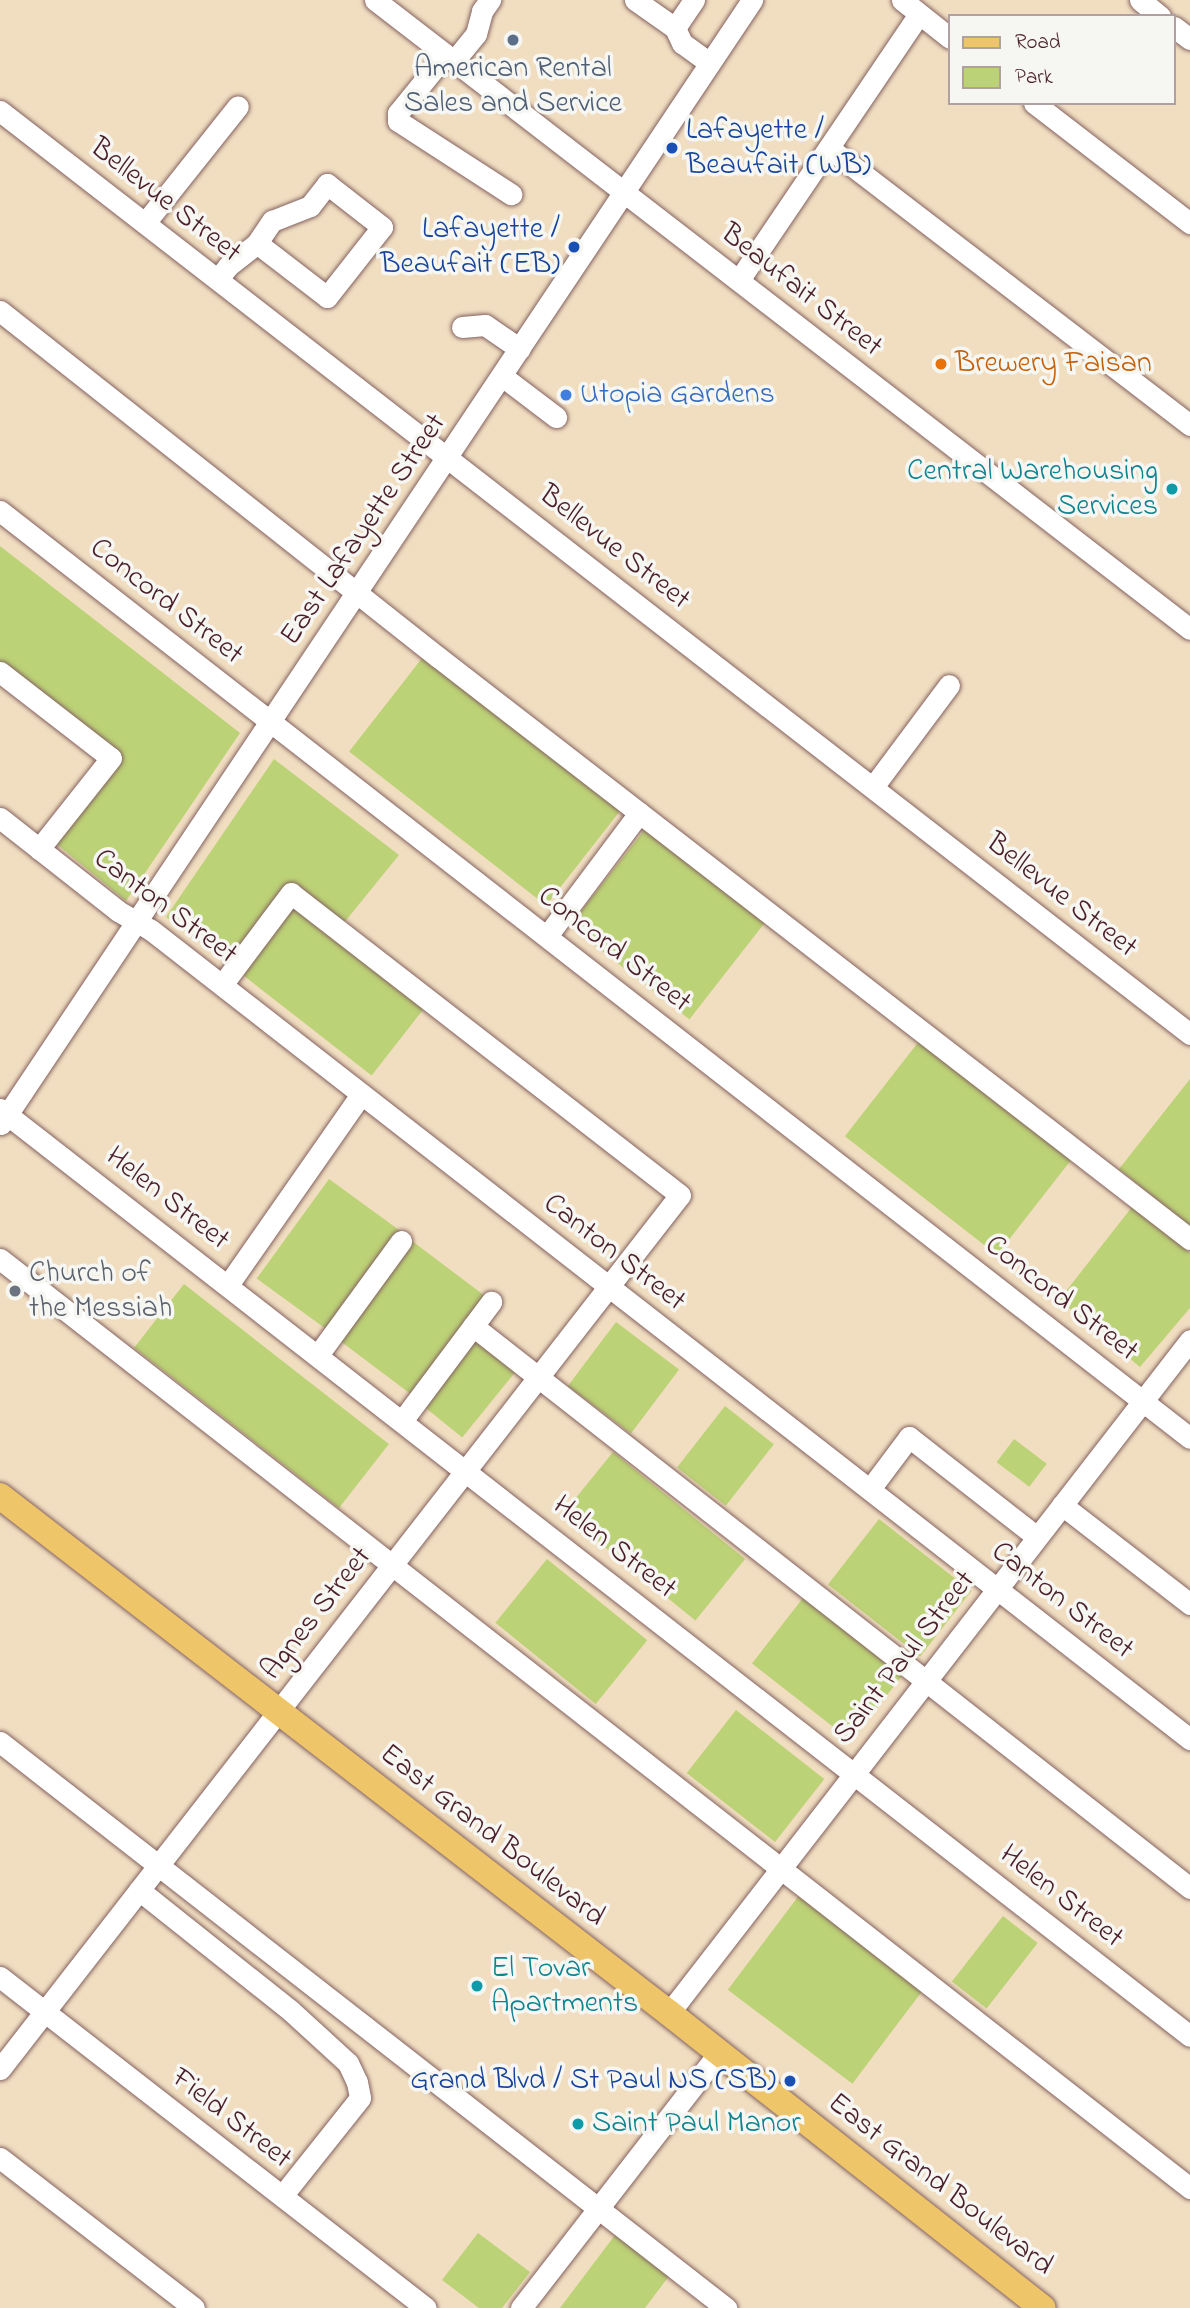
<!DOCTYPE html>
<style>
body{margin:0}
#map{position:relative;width:1190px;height:2308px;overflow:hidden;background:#f1dec1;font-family:"Indie Flower",sans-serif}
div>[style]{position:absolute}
.green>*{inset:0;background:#bcd276;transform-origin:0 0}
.roads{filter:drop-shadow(0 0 2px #846260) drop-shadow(0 0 2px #846260)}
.minor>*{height:21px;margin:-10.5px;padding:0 10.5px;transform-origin:10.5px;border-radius:10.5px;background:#fff}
.major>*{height:26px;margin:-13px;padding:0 13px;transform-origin:13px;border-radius:13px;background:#eec569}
.dots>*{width:19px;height:19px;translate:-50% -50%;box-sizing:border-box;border:4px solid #f6f6f2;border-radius:50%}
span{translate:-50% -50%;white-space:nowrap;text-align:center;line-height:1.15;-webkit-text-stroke:7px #f6f6f2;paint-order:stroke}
.service-label{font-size:30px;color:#4e5e75}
.transit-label{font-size:30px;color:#164399}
.left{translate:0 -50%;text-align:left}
.right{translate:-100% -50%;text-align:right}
.street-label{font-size:30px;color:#4a1f2b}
.food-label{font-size:30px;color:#c56008}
.shop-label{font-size:30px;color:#366cbe}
.culture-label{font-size:30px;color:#0d838f}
.worship-label{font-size:30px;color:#5b616d}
.legend{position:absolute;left:948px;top:14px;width:228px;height:91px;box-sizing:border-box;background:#f6f6f2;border:2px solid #b1a0a2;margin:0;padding:9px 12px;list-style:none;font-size:21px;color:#4a1f2b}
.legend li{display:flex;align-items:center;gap:14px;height:35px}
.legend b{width:35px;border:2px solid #b1a0a2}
</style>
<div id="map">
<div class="green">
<i style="clip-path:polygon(0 546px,240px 733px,126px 901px,53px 841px,119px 754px,0 662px)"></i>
<i style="left:423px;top:657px;width:250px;height:120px;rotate:38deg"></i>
<i style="clip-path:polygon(274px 759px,399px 855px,343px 924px,293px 886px,231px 965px,166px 917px)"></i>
<i style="left:646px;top:828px;width:152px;height:124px;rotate:38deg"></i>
<i style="left:295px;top:904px;width:166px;height:88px;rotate:38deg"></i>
<i style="left:920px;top:1040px;width:193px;height:122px;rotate:38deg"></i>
<i style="clip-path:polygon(1190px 1079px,1190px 1227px,1119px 1169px)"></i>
<i style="left:329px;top:1179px;width:90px;height:123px;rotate:36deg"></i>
<i style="clip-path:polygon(1132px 1207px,1190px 1253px,1190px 1308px,1140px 1367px,1059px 1300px)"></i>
<i style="left:412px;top:1241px;width:91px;height:123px;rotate:37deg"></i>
<i style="left:184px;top:1284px;width:260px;height:81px;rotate:38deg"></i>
<i style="left:616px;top:1322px;width:79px;height:80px;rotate:37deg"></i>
<i style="left:475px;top:1336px;width:54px;height:87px;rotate:39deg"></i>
<i style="left:725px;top:1406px;width:62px;height:78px;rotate:38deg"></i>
<i style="left:1014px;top:1439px;width:41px;height:29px;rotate:37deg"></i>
<i style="left:613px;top:1452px;width:170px;height:79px;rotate:39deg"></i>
<i style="left:879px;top:1519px;width:117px;height:83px;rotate:38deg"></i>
<i style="left:547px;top:1559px;width:129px;height:82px;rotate:39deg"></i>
<i style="left:803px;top:1598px;width:126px;height:83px;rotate:38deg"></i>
<i style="left:736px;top:1710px;width:112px;height:80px;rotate:38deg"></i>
<i style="left:800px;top:1894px;width:156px;height:120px;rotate:37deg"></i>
<i style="left:1003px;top:1916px;width:44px;height:83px;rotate:38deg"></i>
<i style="clip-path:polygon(478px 2233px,530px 2272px,502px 2308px,479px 2308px,442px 2280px)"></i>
<i style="clip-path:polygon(615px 2235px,669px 2276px,645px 2308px,560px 2308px)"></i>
</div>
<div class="roads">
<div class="minor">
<i style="left:375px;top:0;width:1029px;rotate:37.66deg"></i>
<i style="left:635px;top:0;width:49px;rotate:35deg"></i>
<i style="left:675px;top:28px;width:34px;rotate:-56deg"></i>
<i style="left:902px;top:0;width:61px;rotate:38.4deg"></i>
<i style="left:1140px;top:0;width:26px;rotate:39deg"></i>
<i style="left:1174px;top:27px;width:20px;rotate:37deg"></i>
<i style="left:675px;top:28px;width:17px;rotate:65deg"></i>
<i style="left:682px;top:43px;width:34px;rotate:36deg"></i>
<i style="left:445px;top:55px;width:75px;rotate:129deg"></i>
<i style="left:398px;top:113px;width:8px;rotate:90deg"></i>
<i style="left:398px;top:121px;width:135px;rotate:32.9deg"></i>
<i style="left:454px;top:61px;width:35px;rotate:-51deg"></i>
<i style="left:476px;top:34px;width:24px;rotate:-75deg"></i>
<i style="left:482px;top:11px;width:14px;rotate:-54deg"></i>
<i style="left:1034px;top:103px;width:197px;rotate:37.6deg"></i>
<i style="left:0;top:111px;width:1506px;rotate:37.8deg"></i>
<i style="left:829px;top:148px;width:455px;rotate:37.5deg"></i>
<i style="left:145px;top:223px;width:149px;rotate:-51.5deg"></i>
<i style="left:218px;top:279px;width:16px;rotate:-52deg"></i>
<i style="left:228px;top:266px;width:37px;rotate:-38deg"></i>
<i style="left:257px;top:243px;width:27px;rotate:-56deg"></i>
<i style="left:272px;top:221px;width:41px;rotate:-21.5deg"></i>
<i style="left:310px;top:206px;width:28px;rotate:-52deg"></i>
<i style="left:327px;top:184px;width:70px;rotate:38deg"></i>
<i style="left:382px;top:227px;width:89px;rotate:128.2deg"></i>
<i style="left:327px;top:297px;width:88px;rotate:-142.4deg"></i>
<i style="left:739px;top:280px;width:321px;rotate:-55.9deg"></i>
<i style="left:0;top:311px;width:558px;rotate:38.31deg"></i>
<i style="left:438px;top:657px;width:951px;rotate:37.74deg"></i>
<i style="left:462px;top:327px;width:23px;rotate:-5deg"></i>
<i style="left:485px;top:325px;width:42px;rotate:34.4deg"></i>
<i style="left:502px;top:376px;width:68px;rotate:37.2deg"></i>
<i style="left:0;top:511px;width:1508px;rotate:37.92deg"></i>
<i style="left:0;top:672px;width:140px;rotate:37.8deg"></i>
<i style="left:111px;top:758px;width:116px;rotate:128.4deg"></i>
<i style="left:873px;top:787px;width:127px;rotate:-53.3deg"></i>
<i style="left:0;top:818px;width:150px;rotate:38.2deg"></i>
<i style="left:118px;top:911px;width:38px;rotate:30deg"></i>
<i style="left:151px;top:930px;width:1317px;rotate:37.91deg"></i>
<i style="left:547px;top:936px;width:154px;rotate:-53.2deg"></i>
<i style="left:0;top:1109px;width:1508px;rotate:37.92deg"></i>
<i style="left:1px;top:1124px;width:1352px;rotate:-56.25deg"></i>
<i style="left:0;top:1259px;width:1510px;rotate:37.98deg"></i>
<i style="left:228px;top:1285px;width:233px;rotate:-55.1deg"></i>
<i style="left:473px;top:1326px;width:911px;rotate:38.09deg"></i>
<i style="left:318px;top:1355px;width:141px;rotate:-53.9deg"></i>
<i style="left:402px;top:1421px;width:149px;rotate:-53.2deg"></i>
<i style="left:870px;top:1489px;width:65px;rotate:-53.1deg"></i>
<i style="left:909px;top:1437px;width:162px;rotate:38deg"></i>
<i style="left:1062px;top:1505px;width:162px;rotate:37.7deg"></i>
<i style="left:0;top:1742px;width:921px;rotate:37.94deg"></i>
<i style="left:139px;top:1890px;width:194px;rotate:38.5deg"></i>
<i style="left:291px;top:2011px;width:77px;rotate:42.4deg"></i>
<i style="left:348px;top:2063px;width:21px;rotate:65deg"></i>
<i style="left:357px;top:2082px;width:16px;rotate:79deg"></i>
<i style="left:360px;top:2098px;width:125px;rotate:128.5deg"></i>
<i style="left:0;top:1977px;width:539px;rotate:37.85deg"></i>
<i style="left:669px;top:2013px;width:851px;rotate:-52.25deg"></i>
<i style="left:0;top:2069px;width:1107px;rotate:-52.12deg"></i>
<i style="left:680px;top:1195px;width:492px;rotate:-142.2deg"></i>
<i style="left:291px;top:893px;width:115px;rotate:126.9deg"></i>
<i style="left:0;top:2158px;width:245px;rotate:37.7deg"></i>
<i style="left:521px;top:2308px;width:323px;rotate:-52.2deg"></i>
</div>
<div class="major">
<i style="left:0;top:1496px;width:845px;rotate:37.7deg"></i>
<i style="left:669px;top:2013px;width:476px;rotate:38.3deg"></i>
</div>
</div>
<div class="dots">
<i style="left:513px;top:40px;background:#5c6f8a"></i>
<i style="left:672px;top:148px;background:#1a4fb4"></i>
<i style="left:574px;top:247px;background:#1a4fb4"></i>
<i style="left:941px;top:364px;background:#e8710a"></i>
<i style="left:566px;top:395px;background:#3f7fe0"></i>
<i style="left:1172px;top:489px;background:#0f9aa8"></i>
<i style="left:15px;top:1291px;background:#6b7280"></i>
<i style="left:477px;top:1986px;background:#0f9aa8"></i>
<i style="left:790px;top:2081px;background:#1a4fb4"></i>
<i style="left:578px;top:2124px;background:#0f9aa8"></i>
</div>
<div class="service-label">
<span style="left:513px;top:86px">American Rental<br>Sales and Service</span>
</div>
<div class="transit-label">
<span class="left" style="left:686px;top:148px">Lafayette /<br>Beaufait (WB)</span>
<span class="right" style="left:560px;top:247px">Lafayette /<br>Beaufait (EB)</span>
<span class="right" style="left:776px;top:2081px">Grand Blvd / St Paul NS (SB)</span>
</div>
<div class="street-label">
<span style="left:165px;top:201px;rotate:38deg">Bellevue Street</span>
<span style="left:801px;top:291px;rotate:38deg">Beaufait Street</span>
<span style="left:364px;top:530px;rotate:-56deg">East Lafayette Street</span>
<span style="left:614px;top:548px;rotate:38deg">Bellevue Street</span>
<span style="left:166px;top:602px;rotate:38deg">Concord Street</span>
<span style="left:1061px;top:896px;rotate:38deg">Bellevue Street</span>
<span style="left:165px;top:907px;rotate:37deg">Canton Street</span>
<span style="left:614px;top:950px;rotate:38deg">Concord Street</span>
<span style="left:167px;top:1199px;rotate:38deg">Helen Street</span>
<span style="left:614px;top:1253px;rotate:38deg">Canton Street</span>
<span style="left:1061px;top:1299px;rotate:38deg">Concord Street</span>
<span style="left:614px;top:1548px;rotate:38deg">Helen Street</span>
<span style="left:1062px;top:1601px;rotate:38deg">Canton Street</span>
<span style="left:317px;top:1614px;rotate:-52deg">Agnes Street</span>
<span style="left:905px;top:1658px;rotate:-52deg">Saint Paul Street</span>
<span style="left:492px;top:1836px;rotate:38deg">East Grand Boulevard</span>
<span style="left:1061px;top:1897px;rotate:38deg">Helen Street</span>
<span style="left:231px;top:2119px;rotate:38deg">Field Street</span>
<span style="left:940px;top:2185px;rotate:38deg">East Grand Boulevard</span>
</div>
<div class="food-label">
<span class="left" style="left:955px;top:364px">Brewery Faisan</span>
</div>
<div class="shop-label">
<span class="left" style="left:580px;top:395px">Utopia Gardens</span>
</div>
<div class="culture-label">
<span class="right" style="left:1158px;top:489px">Central Warehousing<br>Services</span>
<span class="left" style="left:491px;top:1986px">El Tovar<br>Apartments</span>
<span class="left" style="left:592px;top:2124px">Saint Paul Manor</span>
</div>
<div class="worship-label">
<span class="left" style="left:29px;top:1291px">Church of<br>the Messiah</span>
</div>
<ul class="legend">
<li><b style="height:9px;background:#eec569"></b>Road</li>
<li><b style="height:19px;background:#bcd276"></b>Park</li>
</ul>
</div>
